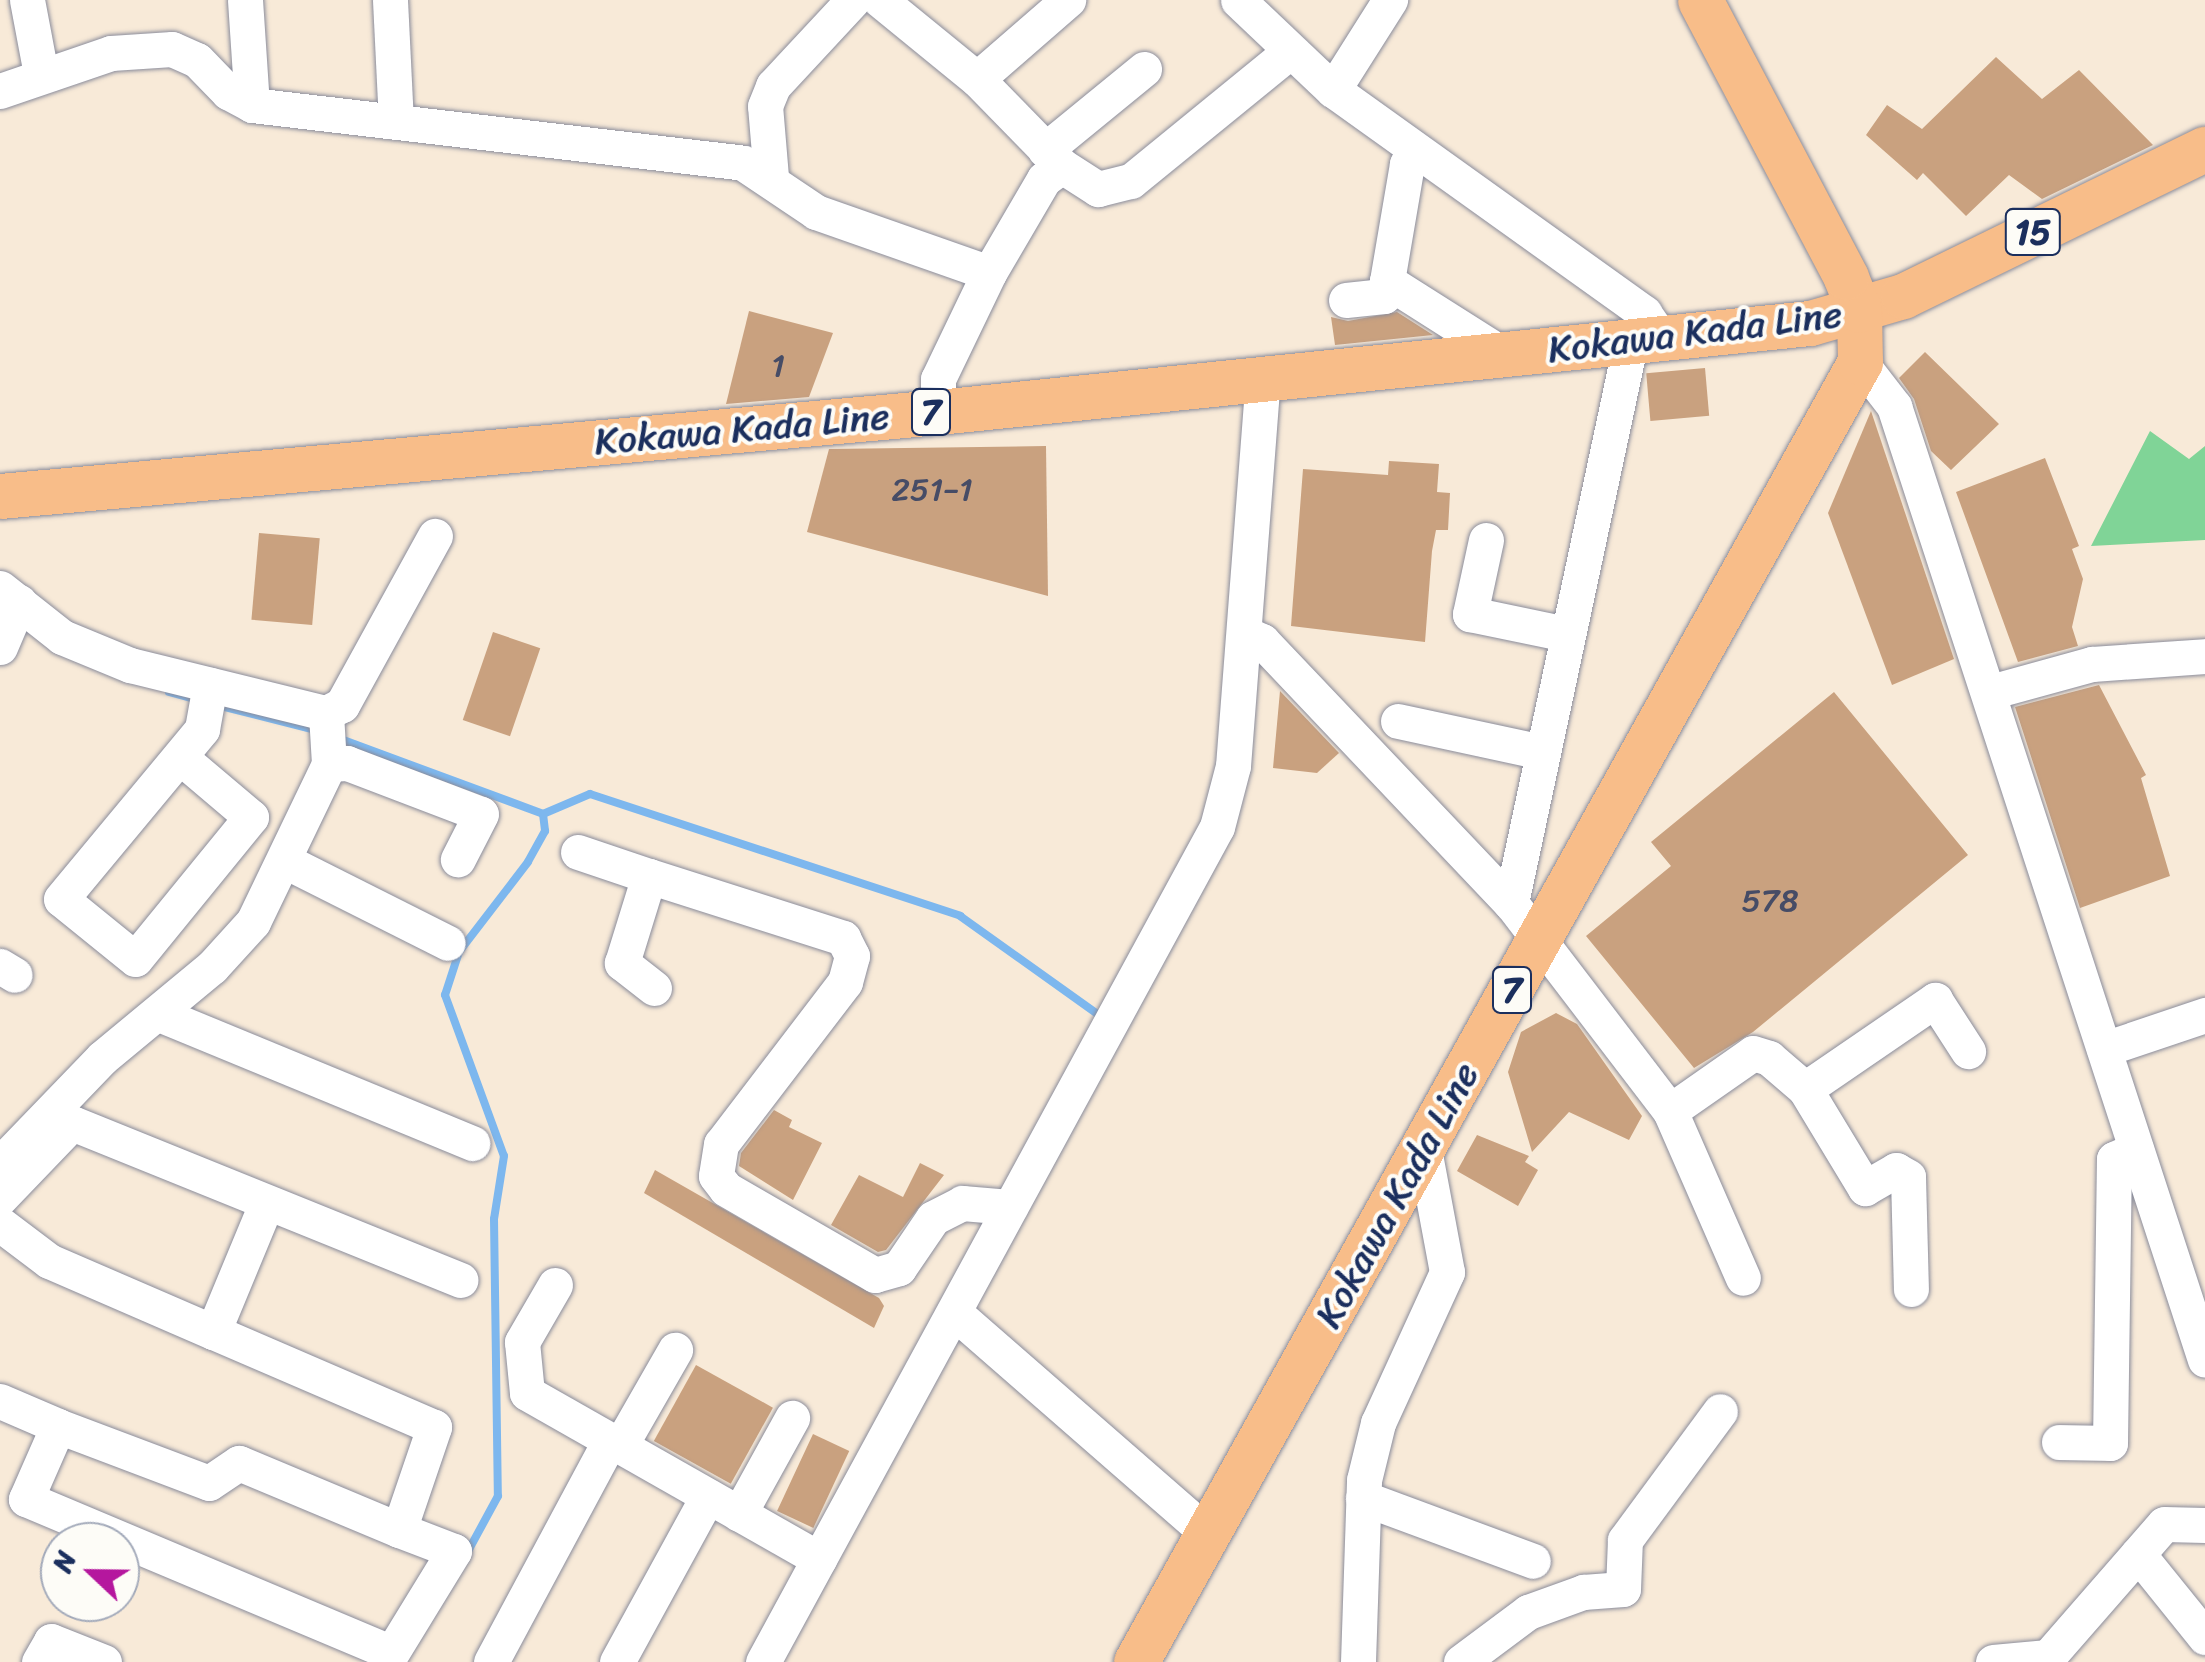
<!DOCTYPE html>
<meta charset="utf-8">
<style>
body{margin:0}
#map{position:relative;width:2205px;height:1662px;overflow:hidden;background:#f8ead8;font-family:Sriracha,sans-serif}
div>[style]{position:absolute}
.green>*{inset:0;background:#80d497}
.stream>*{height:8px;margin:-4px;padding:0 4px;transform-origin:4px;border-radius:4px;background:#7db7ee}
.building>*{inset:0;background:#c9a17f;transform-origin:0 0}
.roads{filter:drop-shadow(0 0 2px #8a8c9b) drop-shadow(0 0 2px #8a8c9b)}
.minor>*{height:35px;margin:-17.5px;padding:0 17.5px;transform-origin:17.5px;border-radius:17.5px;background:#fff}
.major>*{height:45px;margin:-22.5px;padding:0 22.5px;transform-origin:22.5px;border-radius:22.5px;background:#f8bd89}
span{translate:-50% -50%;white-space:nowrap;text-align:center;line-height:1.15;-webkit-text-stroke:8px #fdfcf7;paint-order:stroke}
.number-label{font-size:32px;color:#464c66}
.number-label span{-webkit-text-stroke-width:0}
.shield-label span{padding:2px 8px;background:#fdfcf7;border:2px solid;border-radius:8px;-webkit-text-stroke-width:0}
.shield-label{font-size:35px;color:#1b2f5e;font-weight:700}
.street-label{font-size:38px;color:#1b2f5e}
.north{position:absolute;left:40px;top:1522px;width:100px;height:100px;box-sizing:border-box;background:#fdfcf7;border:2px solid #a3aaba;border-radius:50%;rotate:292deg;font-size:28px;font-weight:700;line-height:40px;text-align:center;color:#1b2f5e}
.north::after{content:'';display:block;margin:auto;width:35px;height:45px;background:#b5179e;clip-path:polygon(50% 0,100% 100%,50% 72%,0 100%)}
</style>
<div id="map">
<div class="green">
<i style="clip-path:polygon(2150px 431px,2189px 459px,2205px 446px,2205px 540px,2091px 546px)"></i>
</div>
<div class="stream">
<i style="left:169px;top:692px;width:31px;rotate:15deg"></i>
<i style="left:217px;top:705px;width:101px;rotate:14.3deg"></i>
<i style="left:338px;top:738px;width:219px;rotate:20.3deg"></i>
<i style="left:543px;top:814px;width:17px;rotate:83deg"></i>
<i style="left:545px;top:831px;width:35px;rotate:119deg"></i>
<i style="left:528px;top:862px;width:113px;rotate:127.5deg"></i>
<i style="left:459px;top:952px;width:45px;rotate:108deg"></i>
<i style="left:445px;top:995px;width:171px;rotate:69.9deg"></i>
<i style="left:504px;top:1156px;width:64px;rotate:99deg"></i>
<i style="left:494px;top:1219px;width:277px;rotate:89.2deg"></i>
<i style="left:498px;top:1496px;width:67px;rotate:118.5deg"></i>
<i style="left:543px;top:814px;width:51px;rotate:-23.1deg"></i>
<i style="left:590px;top:794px;width:390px;rotate:18.2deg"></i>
<i style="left:960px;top:916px;width:171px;rotate:35.5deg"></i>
</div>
<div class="building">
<i style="clip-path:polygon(1996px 57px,2042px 99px,2079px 70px,2153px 145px,2042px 199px,2009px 175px,1966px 216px,1923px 173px,1917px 180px,1866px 135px,1887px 105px,1922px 129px)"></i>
<i style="clip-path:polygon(749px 311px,833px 333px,809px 397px,726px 404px)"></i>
<i style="clip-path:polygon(1397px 312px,1433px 335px,1335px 345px,1331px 317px,1348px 321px)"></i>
<i style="clip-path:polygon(1925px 352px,1999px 424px,1951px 470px,1931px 451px,1914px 399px,1899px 378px)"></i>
<i style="left:1705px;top:368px;width:48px;height:59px;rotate:85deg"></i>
<i style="clip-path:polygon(1871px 411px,1954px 659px,1892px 685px,1828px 513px)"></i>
<i style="clip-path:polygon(1046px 446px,1048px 596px,807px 532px,829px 449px)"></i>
<i style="clip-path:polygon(2045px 458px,2079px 546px,2072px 549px,2083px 579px,2072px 627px,2078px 646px,2018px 662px,1956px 492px)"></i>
<i style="clip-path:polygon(1389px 461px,1439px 464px,1437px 492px,1450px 493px,1448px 530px,1436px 530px,1432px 551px,1425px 642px,1291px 626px,1303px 469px,1388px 475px)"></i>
<i style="left:259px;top:533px;width:61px;height:87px;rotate:5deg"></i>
<i style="left:493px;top:632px;width:50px;height:93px;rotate:19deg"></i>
<i style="clip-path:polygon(2099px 685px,2146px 775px,2141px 778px,2170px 876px,2080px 908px,2015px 707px)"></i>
<i style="clip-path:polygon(1280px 691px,1339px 753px,1317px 773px,1273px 768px)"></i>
<i style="clip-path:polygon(1834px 692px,1968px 855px,1753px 1032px,1694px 1068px,1586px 936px,1671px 866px,1651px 842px)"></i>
<i style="clip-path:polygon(1556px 1013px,1577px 1024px,1642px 1116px,1629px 1140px,1569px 1112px,1532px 1152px,1508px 1072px,1521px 1032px)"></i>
<i style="clip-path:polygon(774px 1110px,792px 1120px,789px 1127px,822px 1143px,793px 1200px,739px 1166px,741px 1153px)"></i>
<i style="clip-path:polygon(1477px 1135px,1529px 1156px,1525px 1162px,1538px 1170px,1518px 1206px,1457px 1171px)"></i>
<i style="clip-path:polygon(920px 1163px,944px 1175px,886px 1250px,878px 1252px,831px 1225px,859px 1175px,903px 1197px)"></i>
<i style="clip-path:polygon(655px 1170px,879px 1298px,884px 1306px,874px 1328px,644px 1193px)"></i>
<i style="left:696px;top:1365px;width:88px;height:87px;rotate:29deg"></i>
<i style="left:813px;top:1434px;width:40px;height:85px;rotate:25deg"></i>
</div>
<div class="roads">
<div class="minor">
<i style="left:27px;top:0;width:75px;rotate:79.3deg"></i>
<i style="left:245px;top:0;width:105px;rotate:86.2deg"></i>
<i style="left:390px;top:0;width:122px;rotate:87.2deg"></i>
<i style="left:880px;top:0;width:125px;rotate:39.2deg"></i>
<i style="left:977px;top:79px;width:122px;rotate:45.7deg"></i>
<i style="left:1238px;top:0;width:131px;rotate:43.5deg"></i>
<i style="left:1333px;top:90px;width:383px;rotate:35.6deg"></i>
<i style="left:1644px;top:313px;width:35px;rotate:55deg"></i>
<i style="left:977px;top:79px;width:121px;rotate:-41deg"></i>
<i style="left:1333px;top:90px;width:107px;rotate:-57.7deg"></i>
<i style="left:0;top:91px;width:117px;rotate:-18.9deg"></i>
<i style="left:111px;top:53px;width:61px;rotate:-3.8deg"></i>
<i style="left:172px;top:49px;width:27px;rotate:24deg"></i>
<i style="left:197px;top:60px;width:45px;rotate:45.9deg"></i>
<i style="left:228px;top:92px;width:27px;rotate:28deg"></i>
<i style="left:252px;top:105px;width:494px;rotate:6.7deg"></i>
<i style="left:743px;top:163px;width:88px;rotate:33.9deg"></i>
<i style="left:816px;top:212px;width:183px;rotate:19.4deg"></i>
<i style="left:1045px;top:150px;width:128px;rotate:-39.3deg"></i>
<i style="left:1416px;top:151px;width:16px;rotate:125deg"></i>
<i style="left:1407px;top:164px;width:119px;rotate:99.7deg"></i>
<i style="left:1387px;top:281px;width:136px;rotate:32.4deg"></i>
<i style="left:771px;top:177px;width:71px;rotate:-94.8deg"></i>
<i style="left:765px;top:106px;width:22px;rotate:-68deg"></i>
<i style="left:773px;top:86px;width:117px;rotate:-47.1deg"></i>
<i style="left:1346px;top:300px;width:38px;rotate:-6deg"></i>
<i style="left:1384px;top:296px;width:15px;rotate:-79deg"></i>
<i style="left:1630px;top:345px;width:571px;rotate:102.04deg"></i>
<i style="left:1511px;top:903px;width:262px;rotate:52.6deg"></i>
<i style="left:1670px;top:1111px;width:182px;rotate:66.4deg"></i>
<i style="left:1860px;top:362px;width:56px;rotate:52.3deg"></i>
<i style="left:1894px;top:406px;width:1003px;rotate:71.94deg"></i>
<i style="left:938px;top:412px;width:33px;rotate:-90deg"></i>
<i style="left:938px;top:379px;width:118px;rotate:-64.3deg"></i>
<i style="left:989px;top:273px;width:109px;rotate:-59.7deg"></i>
<i style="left:1044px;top:179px;width:22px;rotate:-36deg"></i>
<i style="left:1062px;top:166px;width:43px;rotate:32.6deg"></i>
<i style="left:1098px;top:189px;width:34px;rotate:-14deg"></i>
<i style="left:1131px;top:181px;width:203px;rotate:-39.2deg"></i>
<i style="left:1486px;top:540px;width:76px;rotate:102.2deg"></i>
<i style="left:1470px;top:614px;width:99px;rotate:11.7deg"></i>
<i style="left:0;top:588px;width:79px;rotate:38.3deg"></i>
<i style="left:62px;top:637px;width:74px;rotate:22.4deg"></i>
<i style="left:130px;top:665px;width:202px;rotate:13.8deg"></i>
<i style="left:326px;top:713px;width:18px;rotate:-27deg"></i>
<i style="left:342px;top:705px;width:193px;rotate:-61.2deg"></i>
<i style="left:1244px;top:633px;width:20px;rotate:24deg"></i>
<i style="left:1262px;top:641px;width:361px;rotate:46.5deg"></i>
<i style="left:0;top:647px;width:49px;rotate:-67.1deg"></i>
<i style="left:1990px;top:692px;width:106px;rotate:-15.4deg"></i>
<i style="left:2092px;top:664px;width:113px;rotate:-4deg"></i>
<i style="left:1398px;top:721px;width:148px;rotate:12.1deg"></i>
<i style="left:180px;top:757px;width:93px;rotate:40.2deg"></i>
<i style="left:251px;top:817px;width:183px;rotate:129.2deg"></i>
<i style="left:135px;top:959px;width:95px;rotate:-141deg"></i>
<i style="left:61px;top:899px;width:221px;rotate:-50.3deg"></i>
<i style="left:202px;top:729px;width:45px;rotate:-79.7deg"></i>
<i style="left:329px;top:764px;width:18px;rotate:-3deg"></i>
<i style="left:347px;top:763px;width:143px;rotate:20.8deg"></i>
<i style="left:481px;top:814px;width:51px;rotate:117.1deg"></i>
<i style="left:578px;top:852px;width:75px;rotate:18.7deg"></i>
<i style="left:285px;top:861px;width:182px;rotate:26.7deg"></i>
<i style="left:0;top:966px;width:17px;rotate:31deg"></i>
<i style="left:654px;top:988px;width:41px;rotate:-142deg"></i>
<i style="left:622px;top:963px;width:91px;rotate:-72.8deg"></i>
<i style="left:649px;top:876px;width:204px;rotate:17.7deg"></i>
<i style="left:843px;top:938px;width:20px;rotate:63deg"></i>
<i style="left:852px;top:956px;width:27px;rotate:105deg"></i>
<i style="left:845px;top:982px;width:204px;rotate:127.4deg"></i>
<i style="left:721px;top:1144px;width:32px;rotate:99deg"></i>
<i style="left:716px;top:1176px;width:16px;rotate:52deg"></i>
<i style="left:726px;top:1189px;width:172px;rotate:30deg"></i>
<i style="left:875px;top:1275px;width:25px;rotate:-16deg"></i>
<i style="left:899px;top:1268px;width:60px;rotate:-55.8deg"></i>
<i style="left:933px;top:1218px;width:33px;rotate:-27deg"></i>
<i style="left:962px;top:1203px;width:48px;rotate:4.8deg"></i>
<i style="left:159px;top:1014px;width:339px;rotate:22.4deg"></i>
<i style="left:2104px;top:1049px;width:107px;rotate:-18.6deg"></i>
<i style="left:1805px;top:1089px;width:158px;rotate:-34.4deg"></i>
<i style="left:1935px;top:1000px;width:61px;rotate:57.1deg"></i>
<i style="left:1670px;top:1111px;width:101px;rotate:-34.9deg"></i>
<i style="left:1753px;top:1053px;width:17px;rotate:17deg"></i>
<i style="left:1769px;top:1058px;width:48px;rotate:40.7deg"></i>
<i style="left:1805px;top:1089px;width:116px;rotate:58.8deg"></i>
<i style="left:1865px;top:1188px;width:36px;rotate:-30deg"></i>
<i style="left:1896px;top:1170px;width:14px;rotate:30deg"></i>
<i style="left:1908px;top:1177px;width:112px;rotate:88.5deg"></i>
<i style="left:0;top:1164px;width:147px;rotate:-46.1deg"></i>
<i style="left:102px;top:1058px;width:143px;rotate:-39.6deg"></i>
<i style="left:212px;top:967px;width:61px;rotate:-47.7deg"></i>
<i style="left:253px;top:922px;width:175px;rotate:-64.3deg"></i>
<i style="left:329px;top:764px;width:51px;rotate:-93.4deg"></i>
<i style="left:0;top:1198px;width:104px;rotate:-46.2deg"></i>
<i style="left:72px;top:1123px;width:419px;rotate:22deg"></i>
<i style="left:0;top:1224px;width:61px;rotate:37.1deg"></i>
<i style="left:49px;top:1261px;width:179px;rotate:23.4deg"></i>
<i style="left:213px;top:1332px;width:139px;rotate:-67.5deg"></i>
<i style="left:555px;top:1285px;width:66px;rotate:120.1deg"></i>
<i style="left:522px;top:1342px;width:51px;rotate:84.4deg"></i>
<i style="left:527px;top:1393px;width:336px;rotate:29.6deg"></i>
<i style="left:955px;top:1313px;width:335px;rotate:41.1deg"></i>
<i style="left:0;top:1401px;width:63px;rotate:23.3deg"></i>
<i style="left:58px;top:1426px;width:80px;rotate:113.7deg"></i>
<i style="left:26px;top:1499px;width:395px;rotate:22.8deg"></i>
<i style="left:58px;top:1426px;width:161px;rotate:20.7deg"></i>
<i style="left:209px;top:1483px;width:36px;rotate:-34deg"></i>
<i style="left:239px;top:1463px;width:173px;rotate:22.7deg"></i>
<i style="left:399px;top:1530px;width:109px;rotate:-71.2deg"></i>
<i style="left:434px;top:1427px;width:241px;rotate:-156.7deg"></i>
<i style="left:2059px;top:1442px;width:51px;rotate:1.1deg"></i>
<i style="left:2110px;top:1443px;width:284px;rotate:-89.2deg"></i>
<i style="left:2114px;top:1159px;width:24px;rotate:-24deg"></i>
<i style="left:620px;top:1446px;width:111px;rotate:-60.2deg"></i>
<i style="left:1363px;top:1498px;width:181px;rotate:20.3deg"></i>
<i style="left:739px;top:1514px;width:110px;rotate:-61.1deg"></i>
<i style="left:2138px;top:1554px;width:107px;rotate:51.1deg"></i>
<i style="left:39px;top:1662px;width:24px;rotate:-60deg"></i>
<i style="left:51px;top:1641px;width:57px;rotate:21.6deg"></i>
<i style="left:386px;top:1662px;width:130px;rotate:-58.5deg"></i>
<i style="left:454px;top:1551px;width:59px;rotate:-159.1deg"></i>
<i style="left:491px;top:1662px;width:252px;rotate:-61.8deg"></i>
<i style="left:617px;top:1662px;width:189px;rotate:-61.3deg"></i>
<i style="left:763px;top:1662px;width:950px;rotate:-61.47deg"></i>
<i style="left:1217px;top:827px;width:63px;rotate:-75.3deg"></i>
<i style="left:1233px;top:766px;width:391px;rotate:-85.6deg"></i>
<i style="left:1358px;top:1662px;width:182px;rotate:-88.1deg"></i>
<i style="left:1364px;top:1480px;width:59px;rotate:-76.2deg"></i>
<i style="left:1378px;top:1423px;width:166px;rotate:-65.4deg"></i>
<i style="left:1447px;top:1272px;width:125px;rotate:-100.6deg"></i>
<i style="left:1461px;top:1662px;width:84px;rotate:-36.7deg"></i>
<i style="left:1528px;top:1612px;width:59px;rotate:-20deg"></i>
<i style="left:1583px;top:1592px;width:40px;rotate:-4.3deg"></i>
<i style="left:1623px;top:1589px;width:49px;rotate:-87.7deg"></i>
<i style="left:1625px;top:1540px;width:160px;rotate:-53.6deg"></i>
<i style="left:1993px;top:1662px;width:55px;rotate:-5.2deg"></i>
<i style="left:2048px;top:1657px;width:176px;rotate:-48.9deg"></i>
<i style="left:2164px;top:1524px;width:41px;rotate:1.4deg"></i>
</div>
<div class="major">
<i style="left:0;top:496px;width:942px;rotate:-5.12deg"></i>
<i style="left:938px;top:412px;width:877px;rotate:-5.83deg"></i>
<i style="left:1810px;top:323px;width:97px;rotate:-16.2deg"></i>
<i style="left:1903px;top:296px;width:336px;rotate:-26deg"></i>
<i style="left:1136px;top:1662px;width:1488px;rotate:-60.89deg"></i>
<i style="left:1860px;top:362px;width:52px;rotate:-91.1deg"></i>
<i style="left:1859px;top:310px;width:35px;rotate:-112deg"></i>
<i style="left:1846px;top:277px;width:313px;rotate:-117.8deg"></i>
</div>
</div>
<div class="number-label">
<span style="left:778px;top:366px">1</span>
<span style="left:932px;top:490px">251‐1</span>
<span style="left:1770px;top:901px">578</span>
</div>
<div class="shield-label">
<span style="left:2033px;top:232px">15</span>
<span style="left:931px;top:412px">7</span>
<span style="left:1512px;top:990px">7</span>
</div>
<div class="street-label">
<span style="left:1695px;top:332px;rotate:-7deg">Kokawa Kada Line</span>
<span style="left:742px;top:429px;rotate:-5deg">Kokawa Kada Line</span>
<span style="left:1397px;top:1195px;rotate:-61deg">Kokawa Kada Line</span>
</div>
<div class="north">N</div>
</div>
